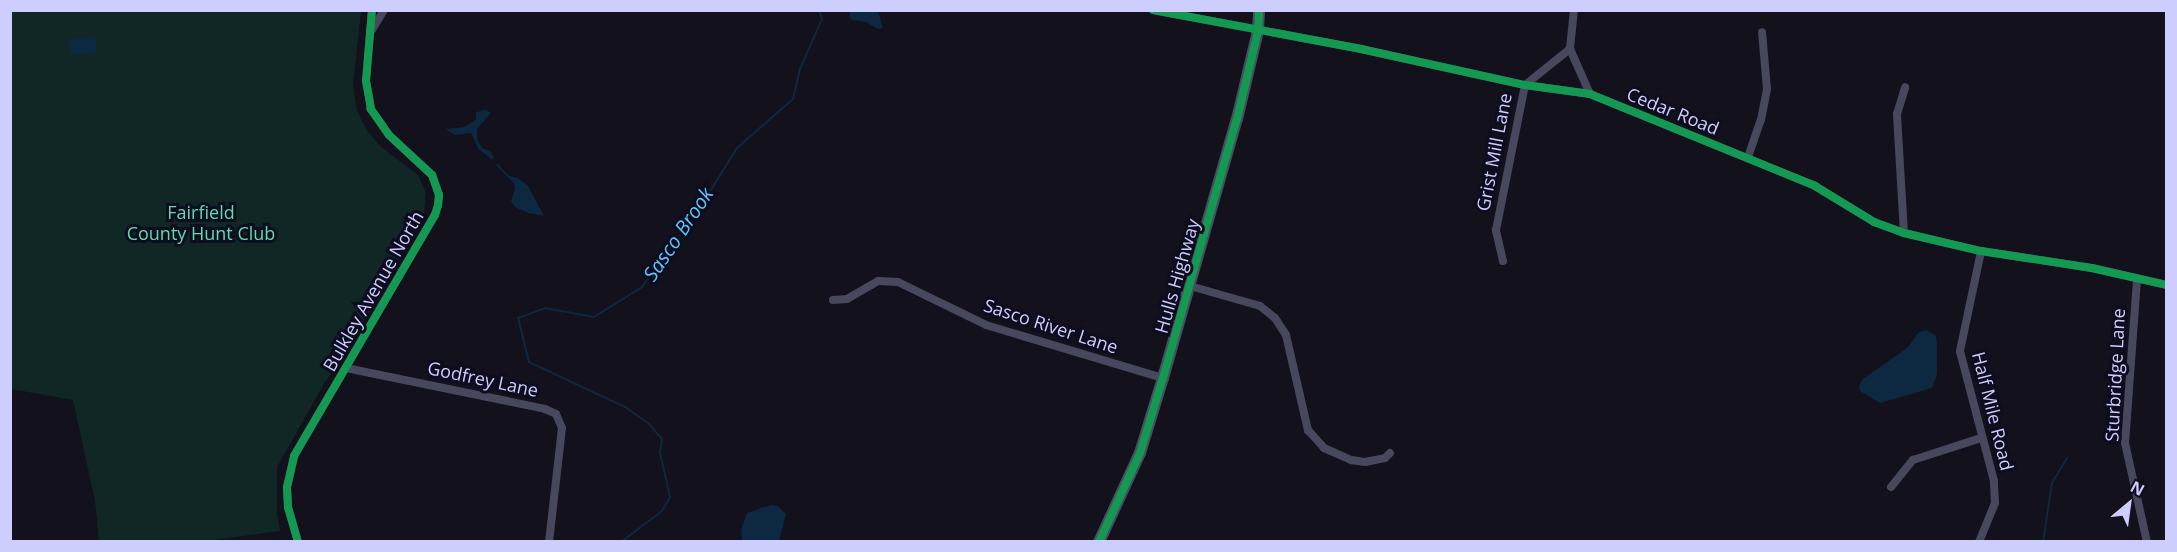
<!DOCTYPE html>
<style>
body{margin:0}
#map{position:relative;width:2177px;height:552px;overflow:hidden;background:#12111c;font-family:"Open Sans",sans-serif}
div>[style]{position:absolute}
.green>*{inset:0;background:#102725}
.water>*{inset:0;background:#0d2841;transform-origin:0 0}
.stream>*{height:2px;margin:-1px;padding:0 1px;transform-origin:1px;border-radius:1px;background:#0d2841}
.street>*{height:8px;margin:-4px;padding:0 4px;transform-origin:4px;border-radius:4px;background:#47485d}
.secondary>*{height:12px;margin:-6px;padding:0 6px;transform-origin:6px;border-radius:6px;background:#494c63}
.cycleway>*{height:8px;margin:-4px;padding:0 4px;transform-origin:4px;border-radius:4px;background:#139951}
span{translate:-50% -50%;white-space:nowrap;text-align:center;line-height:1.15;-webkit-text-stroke:6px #0e0d20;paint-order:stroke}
.street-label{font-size:18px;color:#cecefe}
.park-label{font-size:18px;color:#5bddac}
.water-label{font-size:20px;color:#5dc7fc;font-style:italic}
.frame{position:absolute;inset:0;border:12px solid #cecefe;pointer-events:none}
.north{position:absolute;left:2099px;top:474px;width:60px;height:60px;-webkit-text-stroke:4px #0e0d20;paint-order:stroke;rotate:29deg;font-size:16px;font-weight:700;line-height:24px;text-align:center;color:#cecefe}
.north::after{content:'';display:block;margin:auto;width:21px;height:27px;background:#cecefe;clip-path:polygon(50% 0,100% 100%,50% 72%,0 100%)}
</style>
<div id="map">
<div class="green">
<i style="clip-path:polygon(11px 11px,361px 11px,353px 85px,357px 111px,366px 129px,381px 147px,418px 175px,426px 192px,424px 213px,347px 352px,325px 382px,277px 467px,277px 512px,280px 531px,200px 542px,99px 541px,95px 501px,73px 400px,11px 389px)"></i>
</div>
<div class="water">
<i style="clip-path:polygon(849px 11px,878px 11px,883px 28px,878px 29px,866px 22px,851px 20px)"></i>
<i style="left:95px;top:36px;width:16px;height:27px;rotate:83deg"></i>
<i style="clip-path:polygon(486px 110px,491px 113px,477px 129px,477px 139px,482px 148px,491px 152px,494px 158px,491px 159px,478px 148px,471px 133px,455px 135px,445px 129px,464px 127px,476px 120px,476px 112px)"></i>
<i style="clip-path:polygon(498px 164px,509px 176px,518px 178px,528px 186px,544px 216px,528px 213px,515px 207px,511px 201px,515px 189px,514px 183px,496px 165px)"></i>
<i style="clip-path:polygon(1926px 330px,1936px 336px,1937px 343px,1937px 374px,1932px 388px,1880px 403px,1860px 391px,1859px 385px,1863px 379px,1907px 348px,1919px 332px)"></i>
<i style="clip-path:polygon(771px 505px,778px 506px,786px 514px,779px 541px,742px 541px,741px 530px,747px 513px)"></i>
</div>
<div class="stream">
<i style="left:621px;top:542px;width:51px;rotate:-37.1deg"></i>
<i style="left:662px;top:511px;width:16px;rotate:-60deg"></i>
<i style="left:670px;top:497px;width:45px;rotate:-102.8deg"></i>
<i style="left:660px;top:453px;width:14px;rotate:-82deg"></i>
<i style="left:662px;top:439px;width:21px;rotate:-131deg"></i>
<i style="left:648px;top:423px;width:28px;rotate:-145deg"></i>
<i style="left:625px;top:407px;width:106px;rotate:-154.9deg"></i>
<i style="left:529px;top:362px;width:45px;rotate:-104deg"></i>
<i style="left:518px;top:318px;width:29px;rotate:-20deg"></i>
<i style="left:545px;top:308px;width:50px;rotate:10.4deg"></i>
<i style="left:594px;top:317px;width:57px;rotate:-32deg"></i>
<i style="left:642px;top:287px;width:97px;rotate:-53.8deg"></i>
<i style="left:699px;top:209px;width:72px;rotate:-58.1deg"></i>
<i style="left:737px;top:148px;width:74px;rotate:-41.2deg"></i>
<i style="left:793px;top:99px;width:31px;rotate:-77deg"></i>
<i style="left:800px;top:69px;width:55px;rotate:-66.3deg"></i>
<i style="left:822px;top:19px;width:9px;rotate:-108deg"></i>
<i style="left:2043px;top:542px;width:60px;rotate:-81.3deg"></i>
<i style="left:2052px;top:483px;width:29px;rotate:-59deg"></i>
</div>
<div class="street">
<i style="left:1153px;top:10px;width:212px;rotate:10.6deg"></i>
<i style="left:1361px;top:49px;width:168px;rotate:12.4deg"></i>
<i style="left:1525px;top:85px;width:66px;rotate:7.9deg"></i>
<i style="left:1590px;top:94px;width:243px;rotate:22.2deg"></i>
<i style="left:1815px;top:186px;width:69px;rotate:31.4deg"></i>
<i style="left:1874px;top:222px;width:32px;rotate:20deg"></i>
<i style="left:1904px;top:233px;width:79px;rotate:13.2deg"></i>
<i style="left:1981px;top:251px;width:112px;rotate:8.7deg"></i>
<i style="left:2092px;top:268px;width:76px;rotate:12.9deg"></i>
<i style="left:1574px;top:10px;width:39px;rotate:96deg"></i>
<i style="left:1570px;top:49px;width:49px;rotate:66deg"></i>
<i style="left:372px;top:30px;width:23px;rotate:-59deg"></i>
<i style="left:1748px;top:157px;width:39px;rotate:-71deg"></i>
<i style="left:1761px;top:120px;width:32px;rotate:-79deg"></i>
<i style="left:1767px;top:89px;width:57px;rotate:-95deg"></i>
<i style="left:1904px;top:233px;width:119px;rotate:-93.4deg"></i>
<i style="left:1897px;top:114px;width:28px;rotate:-73deg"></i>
<i style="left:1503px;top:261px;width:32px;rotate:-103deg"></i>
<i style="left:1496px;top:230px;width:148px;rotate:-78.7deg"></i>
<i style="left:1525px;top:85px;width:58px;rotate:-38.7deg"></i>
<i style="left:2137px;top:280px;width:163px;rotate:94.2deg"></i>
<i style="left:2125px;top:443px;width:101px;rotate:77.5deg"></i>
<i style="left:1190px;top:286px;width:73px;rotate:15.9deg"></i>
<i style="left:1260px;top:306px;width:19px;rotate:39deg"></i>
<i style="left:1275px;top:318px;width:20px;rotate:57deg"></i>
<i style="left:1286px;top:335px;width:98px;rotate:77deg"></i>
<i style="left:1308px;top:430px;width:24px;rotate:48deg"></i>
<i style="left:1324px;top:448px;width:30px;rotate:24deg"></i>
<i style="left:1351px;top:460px;width:14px;rotate:8deg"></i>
<i style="left:1365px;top:462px;width:20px;rotate:-11deg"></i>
<i style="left:1385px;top:458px;width:7px;rotate:-45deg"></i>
<i style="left:833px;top:300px;width:14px;rotate:-4deg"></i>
<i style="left:847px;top:299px;width:36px;rotate:-30deg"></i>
<i style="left:878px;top:281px;width:20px;rotate:3deg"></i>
<i style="left:898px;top:282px;width:98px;rotate:26deg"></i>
<i style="left:986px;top:325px;width:185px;rotate:16.7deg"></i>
<i style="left:346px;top:368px;width:203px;rotate:11.6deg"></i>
<i style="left:545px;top:409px;width:12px;rotate:24deg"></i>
<i style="left:556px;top:414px;width:15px;rotate:67deg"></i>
<i style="left:562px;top:428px;width:115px;rotate:96.5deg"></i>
<i style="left:1891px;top:487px;width:35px;rotate:-51deg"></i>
<i style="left:1913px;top:460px;width:71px;rotate:-17.9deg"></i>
<i style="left:298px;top:542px;width:36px;rotate:-106deg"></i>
<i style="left:288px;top:507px;width:20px;rotate:-93deg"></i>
<i style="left:287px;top:487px;width:32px;rotate:-77deg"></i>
<i style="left:294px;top:456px;width:279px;rotate:-59.7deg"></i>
<i style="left:435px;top:215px;width:10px;rotate:-73deg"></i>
<i style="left:438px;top:205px;width:10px;rotate:-84deg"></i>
<i style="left:439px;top:195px;width:21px;rotate:-109deg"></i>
<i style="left:432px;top:175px;width:59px;rotate:-137.1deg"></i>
<i style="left:389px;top:135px;width:32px;rotate:-125deg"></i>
<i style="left:371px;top:109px;width:28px;rotate:-100deg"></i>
<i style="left:366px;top:81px;width:71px;rotate:-85.2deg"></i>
<i style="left:1979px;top:542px;width:42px;rotate:-67.7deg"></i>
<i style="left:1995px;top:503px;width:22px;rotate:-93deg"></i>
<i style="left:1994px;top:481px;width:134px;rotate:-104.7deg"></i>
<i style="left:1960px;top:351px;width:102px;rotate:-78.1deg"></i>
</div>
<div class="secondary">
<i style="left:1099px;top:542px;width:98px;rotate:-65.3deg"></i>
<i style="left:1140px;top:453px;width:78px;rotate:-73deg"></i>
<i style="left:1163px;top:378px;width:269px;rotate:-74.1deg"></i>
<i style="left:1237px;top:119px;width:90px;rotate:-76.6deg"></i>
<i style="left:1258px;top:31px;width:21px;rotate:-87deg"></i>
</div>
<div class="cycleway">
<i style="left:1153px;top:10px;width:212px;rotate:10.6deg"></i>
<i style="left:1361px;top:49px;width:168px;rotate:12.4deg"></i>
<i style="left:1525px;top:85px;width:66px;rotate:7.9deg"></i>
<i style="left:1590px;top:94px;width:243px;rotate:22.2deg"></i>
<i style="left:1815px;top:186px;width:69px;rotate:31.4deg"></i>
<i style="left:1874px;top:222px;width:32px;rotate:20deg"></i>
<i style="left:1904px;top:233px;width:79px;rotate:13.2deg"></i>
<i style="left:1981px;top:251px;width:112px;rotate:8.7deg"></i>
<i style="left:2092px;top:268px;width:76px;rotate:12.9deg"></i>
<i style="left:298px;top:542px;width:36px;rotate:-106deg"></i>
<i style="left:288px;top:507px;width:20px;rotate:-93deg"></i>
<i style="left:287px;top:487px;width:32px;rotate:-77deg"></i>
<i style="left:294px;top:456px;width:279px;rotate:-59.7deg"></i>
<i style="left:435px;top:215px;width:10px;rotate:-73deg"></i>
<i style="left:438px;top:205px;width:10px;rotate:-84deg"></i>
<i style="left:439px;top:195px;width:21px;rotate:-109deg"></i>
<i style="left:432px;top:175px;width:59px;rotate:-137.1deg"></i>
<i style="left:389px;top:135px;width:32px;rotate:-125deg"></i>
<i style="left:371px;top:109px;width:28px;rotate:-100deg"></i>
<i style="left:366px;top:81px;width:71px;rotate:-85.2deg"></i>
<i style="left:1099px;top:542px;width:98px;rotate:-65.3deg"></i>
<i style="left:1140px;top:453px;width:78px;rotate:-73deg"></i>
<i style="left:1163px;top:378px;width:269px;rotate:-74.1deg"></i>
<i style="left:1237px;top:119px;width:90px;rotate:-76.6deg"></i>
<i style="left:1258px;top:31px;width:21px;rotate:-87deg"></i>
</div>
<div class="street-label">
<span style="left:1673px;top:111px;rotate:22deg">Cedar Road</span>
<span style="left:1494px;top:152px;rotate:-79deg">Grist Mill Lane</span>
<span style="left:1177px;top:276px;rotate:-74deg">Hulls Highway</span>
<span style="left:373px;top:291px;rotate:-60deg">Bulkley Avenue North</span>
<span style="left:1051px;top:326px;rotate:18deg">Sasco River Lane</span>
<span style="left:2115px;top:375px;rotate:-87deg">Sturbridge Lane</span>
<span style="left:483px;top:379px;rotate:12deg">Godfrey Lane</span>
<span style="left:1993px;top:411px;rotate:76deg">Half Mile Road</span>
</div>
<div class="park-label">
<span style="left:201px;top:223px">Fairfield<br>County Hunt Club</span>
</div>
<div class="water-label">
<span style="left:678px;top:234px;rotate:-56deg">Sasco Brook</span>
</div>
<div class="frame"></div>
<div class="north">N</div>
</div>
